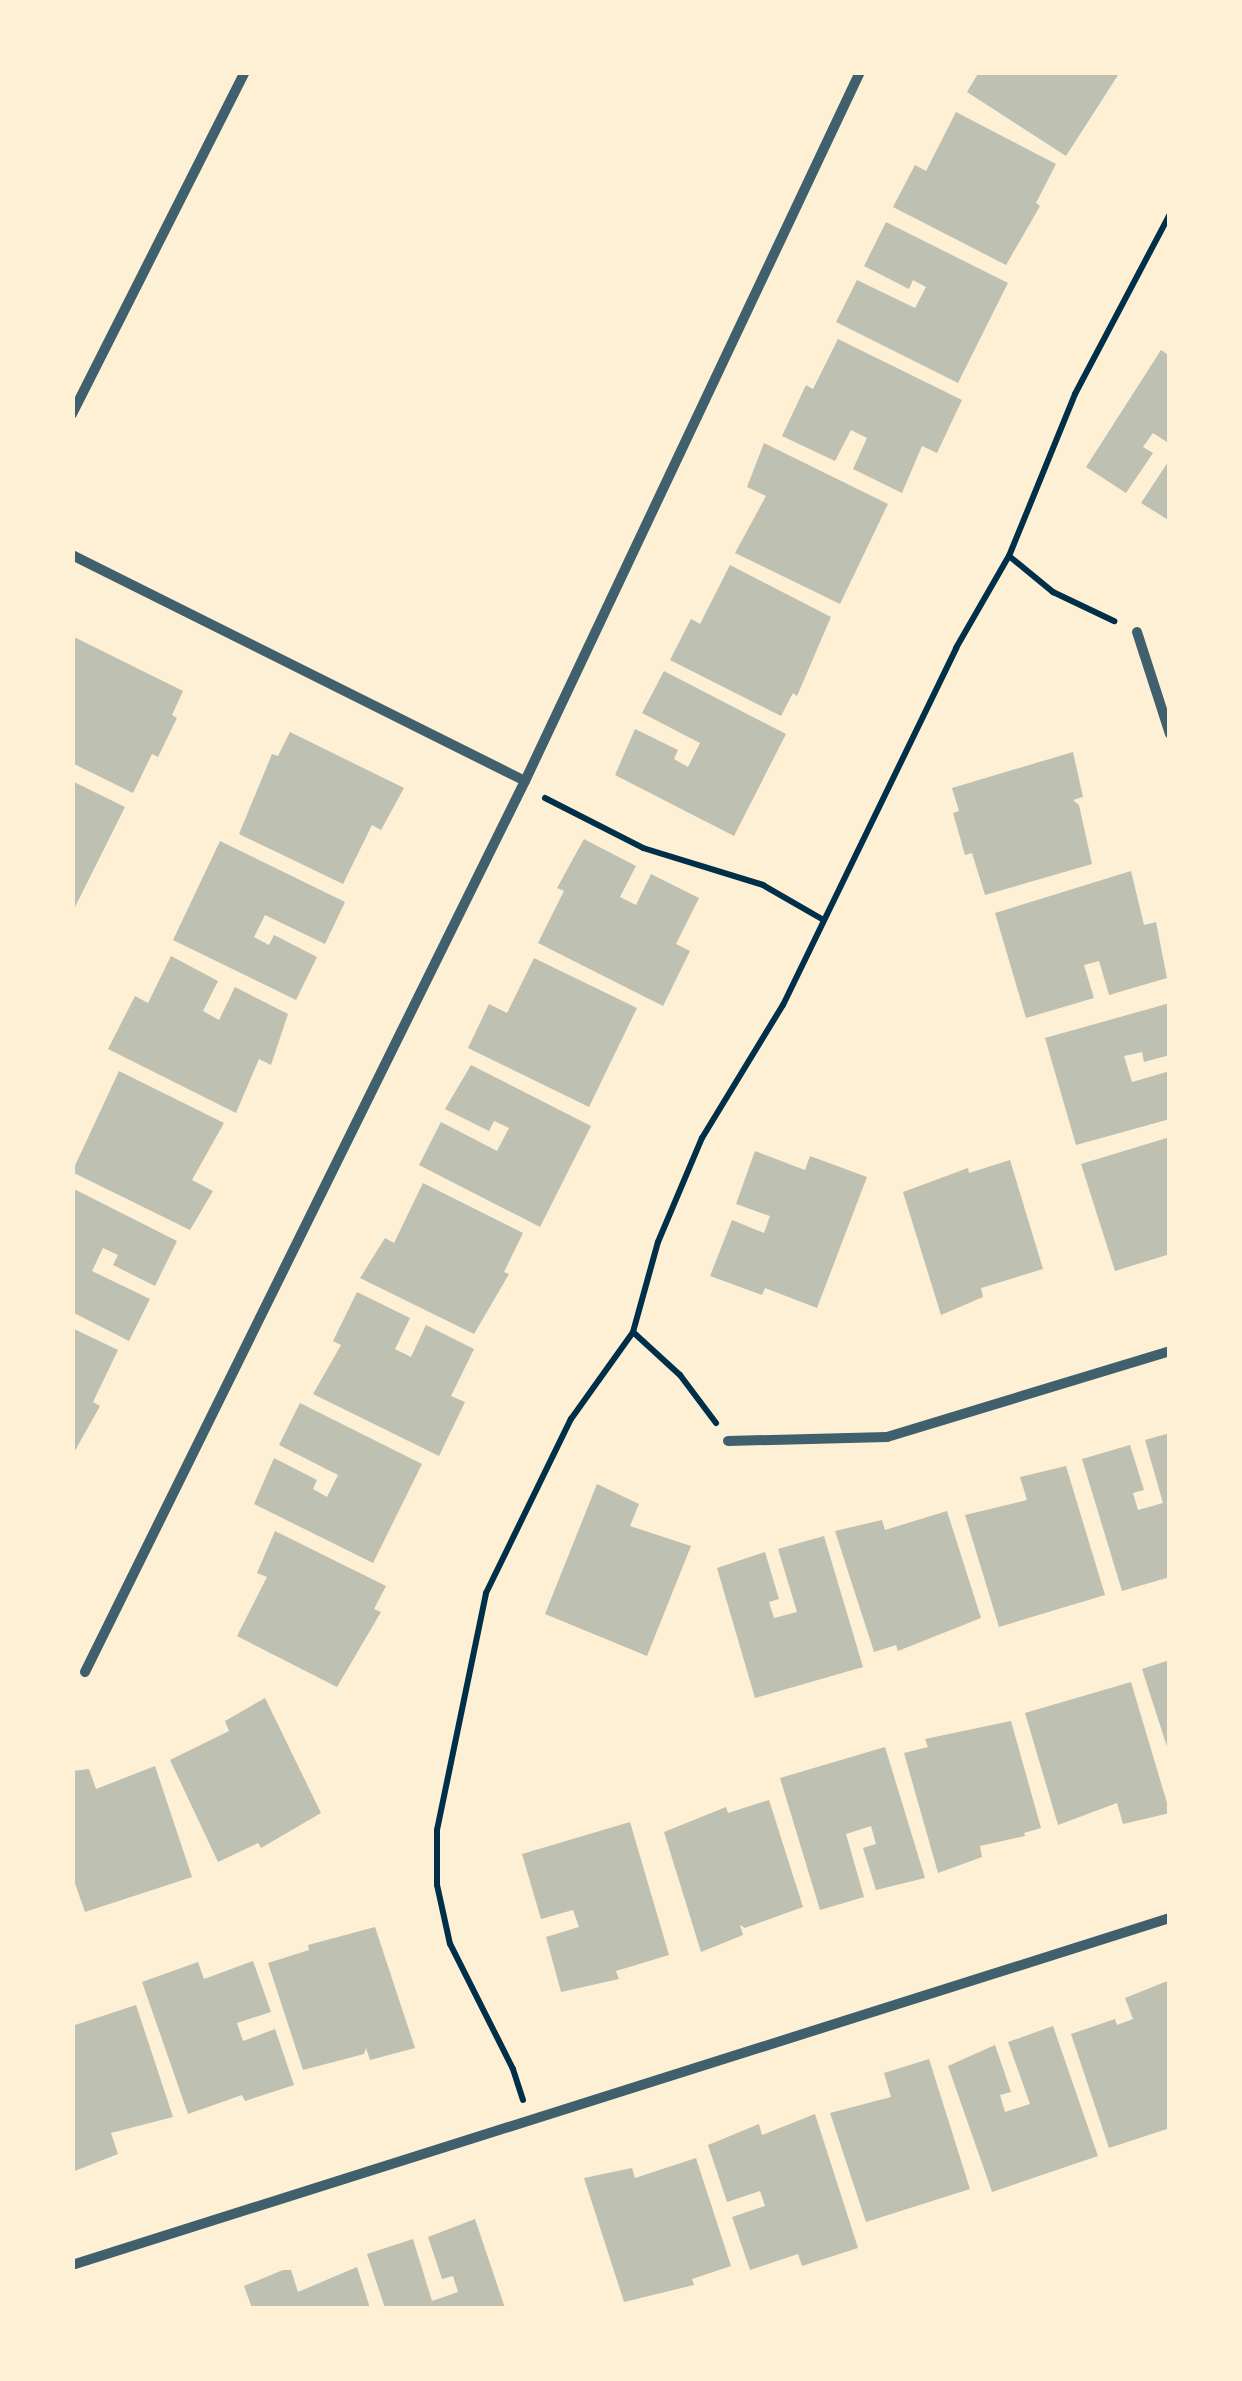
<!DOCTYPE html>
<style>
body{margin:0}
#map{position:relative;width:1242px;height:2381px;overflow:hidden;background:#fdf0d5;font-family:"Space Grotesk",sans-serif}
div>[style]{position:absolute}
.building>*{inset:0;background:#bec0b2}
.path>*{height:6px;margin:-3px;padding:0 3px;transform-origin:3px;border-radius:3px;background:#003049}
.minor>*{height:10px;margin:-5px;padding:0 5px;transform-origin:5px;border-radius:5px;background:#3f606c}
span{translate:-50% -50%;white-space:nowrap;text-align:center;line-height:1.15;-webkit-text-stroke:9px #fdf0d5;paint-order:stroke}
.frame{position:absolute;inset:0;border:75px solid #fdf0d5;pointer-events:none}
</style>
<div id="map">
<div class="building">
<i style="clip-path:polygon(979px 72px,1120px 72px,1066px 156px,967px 92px)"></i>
<i style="clip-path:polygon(956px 112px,1056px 164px,1036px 203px,1040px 206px,1006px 265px,893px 207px,915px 165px,926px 171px)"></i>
<i style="clip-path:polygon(886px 222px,1008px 283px,958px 383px,836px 322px,857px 280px,915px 308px,926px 287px,913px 280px,909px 289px,864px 266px)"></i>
<i style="clip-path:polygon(838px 339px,962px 400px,937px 453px,922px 446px,902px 493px,853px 469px,867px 438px,851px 430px,835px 461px,782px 436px,806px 385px,813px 389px)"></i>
<i style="clip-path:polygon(1161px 350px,1170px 356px,1170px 444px,1153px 433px,1143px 447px,1153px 453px,1126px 493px,1086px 467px)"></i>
<i style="clip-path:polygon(764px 443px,888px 504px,840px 604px,735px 553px,766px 496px,747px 487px)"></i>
<i style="clip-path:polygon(1170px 459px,1170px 521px,1141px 503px)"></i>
<i style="clip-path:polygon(730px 565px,831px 617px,797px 696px,793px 693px,781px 716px,670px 660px,691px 619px,700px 624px)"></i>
<i style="clip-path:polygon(72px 636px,183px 691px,172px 715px,177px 718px,158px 757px,152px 754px,133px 793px,72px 763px)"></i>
<i style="clip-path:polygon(664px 671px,786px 734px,734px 836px,615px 775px,635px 729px,678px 750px,674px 759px,688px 767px,700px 743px,642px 713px)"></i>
<i style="clip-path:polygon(290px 732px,404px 788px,381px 830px,372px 825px,343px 884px,239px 834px,272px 754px,278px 756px)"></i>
<i style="clip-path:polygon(1073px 752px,1083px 797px,1073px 800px,1079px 805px,1092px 864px,985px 895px,972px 853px,965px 855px,953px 813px,959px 811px,952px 788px)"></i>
<i style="clip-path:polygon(72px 781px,125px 807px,72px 913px)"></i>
<i style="clip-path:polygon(584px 839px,636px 866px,620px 897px,636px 905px,651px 874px,699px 898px,676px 944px,690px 951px,663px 1006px,538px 943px,564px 891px,557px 888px)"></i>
<i style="clip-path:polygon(220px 841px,345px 902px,325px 944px,265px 915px,254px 937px,269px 945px,274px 935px,317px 957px,296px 1000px,173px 940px)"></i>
<i style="clip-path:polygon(1131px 871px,1144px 925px,1156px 922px,1167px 978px,1109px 995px,1099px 961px,1084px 965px,1094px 998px,1026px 1018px,995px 913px)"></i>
<i style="clip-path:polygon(171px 956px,218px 981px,203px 1011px,219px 1020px,235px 987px,288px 1014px,271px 1065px,259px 1059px,236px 1113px,108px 1049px,135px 996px,148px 1003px)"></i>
<i style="clip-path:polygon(534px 958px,637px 1008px,589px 1107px,468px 1048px,489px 1004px,507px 1013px)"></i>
<i style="clip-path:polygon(1170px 1003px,1170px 1055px,1144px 1062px,1142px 1052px,1124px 1056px,1132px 1082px,1170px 1071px,1170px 1119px,1076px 1145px,1045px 1038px)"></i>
<i style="clip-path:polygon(471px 1065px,591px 1126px,540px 1227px,419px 1165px,441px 1122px,497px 1151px,509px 1128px,494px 1121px,489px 1131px,445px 1109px)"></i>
<i style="clip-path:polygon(119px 1071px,224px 1123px,192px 1180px,213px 1191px,190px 1230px,72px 1172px)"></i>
<i style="clip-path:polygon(1170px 1137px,1170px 1254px,1115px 1271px,1081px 1164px)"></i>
<i style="clip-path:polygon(755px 1151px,805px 1170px,810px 1156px,867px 1177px,817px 1308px,765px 1288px,762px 1295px,710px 1276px,732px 1220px,764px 1233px,770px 1216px,736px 1204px)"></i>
<i style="clip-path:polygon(1010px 1160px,1043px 1269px,981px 1288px,983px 1297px,941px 1315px,903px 1192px,968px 1168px,969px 1173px)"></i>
<i style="clip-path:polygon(423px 1183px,523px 1233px,504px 1272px,509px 1274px,474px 1334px,360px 1278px,385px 1238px,394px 1243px)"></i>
<i style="clip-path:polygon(72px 1188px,177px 1241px,155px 1286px,113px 1265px,118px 1255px,103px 1248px,92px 1271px,150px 1299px,129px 1341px,72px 1312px)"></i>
<i style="clip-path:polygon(357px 1292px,410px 1318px,395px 1349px,411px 1357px,426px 1325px,474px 1349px,451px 1396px,465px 1402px,439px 1456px,313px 1394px,341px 1345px,333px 1341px)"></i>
<i style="clip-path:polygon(72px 1328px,118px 1350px,93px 1402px,100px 1406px,72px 1456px)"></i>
<i style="clip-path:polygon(300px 1403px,422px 1464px,373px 1563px,254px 1504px,274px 1458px,317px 1480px,313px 1489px,327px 1497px,338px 1475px,279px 1445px)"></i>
<i style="clip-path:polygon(1170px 1433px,1170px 1577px,1122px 1591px,1082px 1459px,1130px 1445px,1144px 1490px,1133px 1493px,1138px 1510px,1163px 1503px,1145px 1440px)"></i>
<i style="clip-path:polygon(1066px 1466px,1105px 1595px,999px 1627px,965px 1515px,1027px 1500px,1020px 1477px)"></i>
<i style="clip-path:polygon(597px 1484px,639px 1504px,630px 1526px,691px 1546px,647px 1656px,545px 1614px)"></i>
<i style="clip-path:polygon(947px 1511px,981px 1618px,898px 1651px,896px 1645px,874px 1652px,835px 1531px,882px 1520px,885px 1530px)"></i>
<i style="clip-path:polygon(275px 1531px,386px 1586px,374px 1609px,381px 1612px,337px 1687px,237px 1636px,267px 1577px,257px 1573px)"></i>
<i style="clip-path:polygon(824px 1536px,863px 1667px,755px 1698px,717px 1568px,765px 1552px,779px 1599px,769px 1602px,774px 1618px,797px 1612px,778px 1549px)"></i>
<i style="clip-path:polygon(1170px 1660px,1170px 1753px,1169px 1753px,1142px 1669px)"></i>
<i style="clip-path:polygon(1131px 1682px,1170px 1813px,1123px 1824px,1117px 1803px,1058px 1825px,1025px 1713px)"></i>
<i style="clip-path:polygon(265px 1698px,321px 1813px,261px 1848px,258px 1843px,218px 1862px,170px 1760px,229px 1731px,225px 1721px)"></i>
<i style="clip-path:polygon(1011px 1721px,1041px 1828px,1024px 1833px,1025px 1836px,980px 1846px,982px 1857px,938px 1873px,904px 1753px,928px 1747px,925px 1739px)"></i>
<i style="clip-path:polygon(885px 1747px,925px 1878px,876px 1890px,863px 1848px,876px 1844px,871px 1826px,846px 1834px,864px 1897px,820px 1910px,780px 1778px)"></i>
<i style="clip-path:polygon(155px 1766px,192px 1877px,85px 1912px,72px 1875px,72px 1771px,89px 1769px,96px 1789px)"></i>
<i style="clip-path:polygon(769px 1800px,803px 1907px,745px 1928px,740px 1925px,743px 1935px,701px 1952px,664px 1832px,726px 1807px,728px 1813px)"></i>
<i style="clip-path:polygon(630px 1822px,669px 1955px,616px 1971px,619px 1979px,561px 1992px,546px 1937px,579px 1927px,573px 1910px,541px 1919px,522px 1854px)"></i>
<i style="clip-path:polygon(375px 1927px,415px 2048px,370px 2060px,366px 2048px,364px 2054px,303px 2070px,268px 1963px,309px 1950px,308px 1945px)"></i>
<i style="clip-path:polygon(253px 1961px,271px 2012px,237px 2023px,243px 2041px,275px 2029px,294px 2085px,245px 2101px,242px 2095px,188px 2114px,142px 1982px,198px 1962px,204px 1979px)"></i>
<i style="clip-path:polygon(1170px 1980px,1170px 2128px,1109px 2148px,1071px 2034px,1115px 2019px,1117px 2025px,1133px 2019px,1125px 1998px)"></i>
<i style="clip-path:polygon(136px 2005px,173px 2117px,111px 2133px,118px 2154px,72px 2172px,72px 2026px)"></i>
<i style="clip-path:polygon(1053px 2026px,1098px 2156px,992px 2192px,948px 2066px,995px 2045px,1011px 2092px,1000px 2095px,1005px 2112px,1030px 2104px,1008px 2042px)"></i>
<i style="clip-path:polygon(929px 2059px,970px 2189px,866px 2222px,830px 2113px,891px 2097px,884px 2073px)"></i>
<i style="clip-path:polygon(815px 2114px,858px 2248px,802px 2266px,798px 2254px,750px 2270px,732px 2217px,765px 2206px,760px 2191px,727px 2202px,708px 2145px,759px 2124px,762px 2135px)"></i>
<i style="clip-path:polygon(696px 2158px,731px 2266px,692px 2279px,694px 2285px,624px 2302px,584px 2178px,632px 2168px,635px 2178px)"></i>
<i style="clip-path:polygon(475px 2219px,505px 2308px,385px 2308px,367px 2254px,413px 2239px,432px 2301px,458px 2292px,453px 2276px,442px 2279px,428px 2237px)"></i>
<i style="clip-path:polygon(357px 2267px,370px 2308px,252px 2308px,244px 2286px,283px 2270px,291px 2270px,298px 2292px)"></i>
</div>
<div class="path">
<i style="left:1009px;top:556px;width:57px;rotate:39.3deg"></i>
<i style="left:1053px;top:592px;width:68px;rotate:25.4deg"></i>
<i style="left:545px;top:798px;width:110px;rotate:27deg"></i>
<i style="left:643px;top:848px;width:126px;rotate:17.1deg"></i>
<i style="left:763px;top:885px;width:68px;rotate:30deg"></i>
<i style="left:633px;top:1332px;width:64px;rotate:42.5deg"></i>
<i style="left:680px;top:1375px;width:60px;rotate:53.1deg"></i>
<i style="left:523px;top:2100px;width:33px;rotate:-108deg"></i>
<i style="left:513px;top:2069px;width:140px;rotate:-116.7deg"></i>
<i style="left:450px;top:1944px;width:60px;rotate:-102.4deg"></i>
<i style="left:437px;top:1885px;width:55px;rotate:-90deg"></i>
<i style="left:437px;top:1830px;width:242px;rotate:-78.3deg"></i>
<i style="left:486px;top:1593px;width:194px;rotate:-64deg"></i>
<i style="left:571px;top:1419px;width:107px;rotate:-54.5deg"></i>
<i style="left:633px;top:1332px;width:93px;rotate:-74.5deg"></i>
<i style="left:658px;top:1242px;width:113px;rotate:-67.1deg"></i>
<i style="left:702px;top:1138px;width:156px;rotate:-58.7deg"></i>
<i style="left:783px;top:1005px;width:397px;rotate:-64.1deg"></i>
<i style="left:956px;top:648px;width:106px;rotate:-60.1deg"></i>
<i style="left:1009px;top:556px;width:175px;rotate:-67.8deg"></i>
<i style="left:1075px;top:394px;width:204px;rotate:-62.2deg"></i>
</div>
<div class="minor">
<i style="left:72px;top:414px;width:383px;rotate:-63.2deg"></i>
<i style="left:72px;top:555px;width:506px;rotate:26.51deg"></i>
<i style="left:1137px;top:632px;width:107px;rotate:72.1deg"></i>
<i style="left:728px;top:1441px;width:159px;rotate:-1.4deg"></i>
<i style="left:887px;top:1437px;width:296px;rotate:-16.9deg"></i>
<i style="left:85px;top:1672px;width:994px;rotate:-63.72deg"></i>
<i style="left:525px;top:781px;width:784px;rotate:-64.71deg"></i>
<i style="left:72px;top:2265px;width:1152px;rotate:-17.54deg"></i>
</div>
<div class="frame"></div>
</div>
